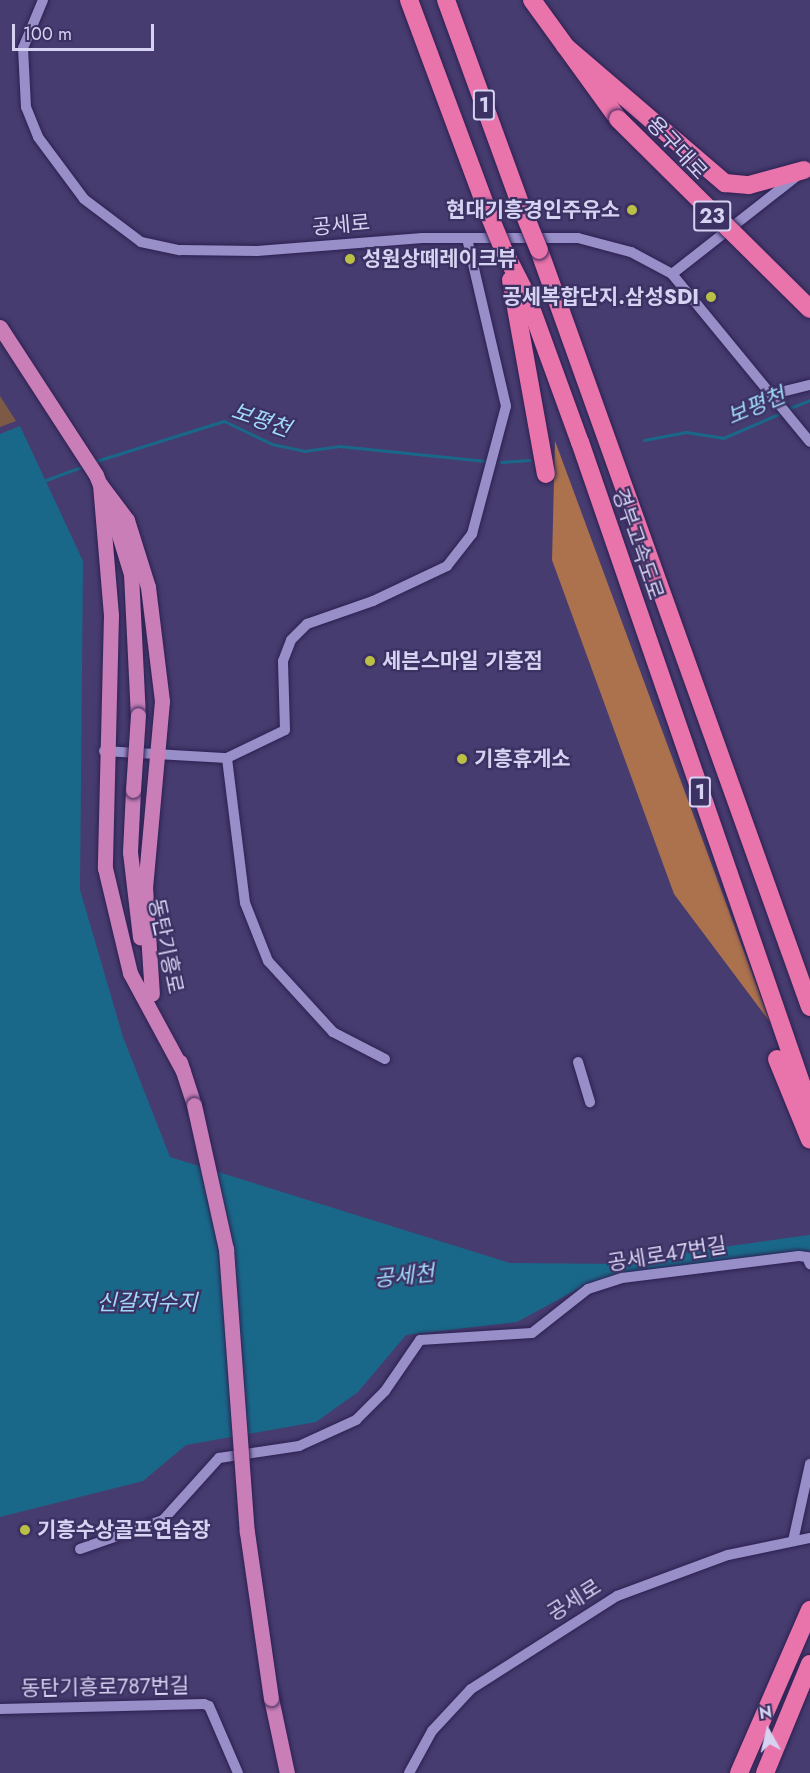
<!DOCTYPE html>
<meta charset="utf-8">
<style>
body{margin:0}
#map{position:relative;width:810px;height:1773px;overflow:hidden;background:#473c6f;font-family:Jost,"Noto Sans KR",sans-serif}
div>[style]{position:absolute}
.green>*{inset:0;background:#7d5a45}
.forest>*{inset:0;background:#ac724e}
.water>*{inset:0;background:#1a6889}
.stream>*{height:3px;margin:-1.5px;padding:0 1.5px;transform-origin:1.5px;border-radius:1.5px;background:#1a6889}
.river>*{height:16px;margin:-8px;padding:0 8px;transform-origin:8px;border-radius:8px;background:#1a6889}
.roads{filter:drop-shadow(0 0 2px #2d2152) drop-shadow(0 0 2px #2d2152)}
.minor>*{height:10px;margin:-5px;padding:0 5px;transform-origin:5px;border-radius:5px;background:#988ec8}
.major>*{height:15px;margin:-7.5px;padding:0 7.5px;transform-origin:7.5px;border-radius:7.5px;background:#c97eb7}
.highway>*{height:18px;margin:-9px;padding:0 9px;transform-origin:9px;border-radius:9px;background:#e973ab}
.bridges{filter:drop-shadow(0 0 2px #2d2152) drop-shadow(0 0 2px #2d2152)}
.major-bridge>*{height:15px;margin:-7.5px;padding:0 7.5px;transform-origin:7.5px;border-radius:7.5px;background:#c97eb7}
.highway-bridge>*{height:18px;margin:-9px;padding:0 9px;transform-origin:9px;border-radius:9px;background:#e973ab}
.dots>*{width:16px;height:16px;translate:-50% -50%;box-sizing:border-box;border:3px solid #3c3163;border-radius:50%}
span{translate:-50% -50%;white-space:nowrap;text-align:center;line-height:1.15;-webkit-text-stroke:4.5px #3c3163;paint-order:stroke}
.shield-label span{padding:2px 4px;background:#3c3163;border:2px solid;border-radius:4px;-webkit-text-stroke-width:0}
.shield-label{font-size:20px;color:#d6d2f1;font-weight:700}
.street-label{font-size:21px;color:#d6d2f1}
.poi-label{font-size:21px;color:#d6d2f1;font-weight:700}
.right{translate:-100% -50%;text-align:right}
.left{translate:0 -50%;text-align:left}
.water-label{font-size:22px;color:#a1d9f7;font-style:italic}
.north{position:absolute;left:738px;top:1701px;width:60px;height:60px;-webkit-text-stroke:4px #3c3163;paint-order:stroke;rotate:352deg;font-size:16px;font-weight:700;line-height:24px;text-align:center;color:#d6d2f1}
.north::after{content:'';display:block;margin:auto;width:21px;height:27px;background:#d6d2f1;clip-path:polygon(50% 0,100% 100%,50% 72%,0 100%)}
.scale{position:absolute;left:12px;top:24px;width:142px;height:27px;box-sizing:border-box;border:3px solid #d6d2f1;border-top:0;padding-left:8px;font-size:18px;line-height:21px;white-space:nowrap;color:#d6d2f1;-webkit-text-stroke:4px #3c3163;paint-order:stroke}
</style>
<div id="map">
<div class="green">
<i style="clip-path:polygon(0 396px,16px 421px,0 427px)"></i>
</div>
<div class="forest">
<i style="clip-path:polygon(555px 441px,770px 1022px,674px 894px,552px 560px)"></i>
</div>
<div class="water">
<i style="clip-path:polygon(20px 426px,83px 561px,80px 890px,123px 1037px,170px 1157px,510px 1263px,624px 1264px,517px 1322px,406px 1335px,358px 1392px,316px 1422px,186px 1445px,143px 1481px,0 1517px,0 434px)"></i>
</div>
<div class="stream">
<i style="left:787px;top:409px;width:25px;rotate:-21deg"></i>
<i style="left:644px;top:440px;width:43px;rotate:-10.8deg"></i>
<i style="left:686px;top:432px;width:37px;rotate:9deg"></i>
<i style="left:723px;top:438px;width:63px;rotate:-23.3deg"></i>
<i style="left:93px;top:462px;width:137px;rotate:-17.4deg"></i>
<i style="left:224px;top:421px;width:53px;rotate:25.6deg"></i>
<i style="left:272px;top:444px;width:33px;rotate:12deg"></i>
<i style="left:304px;top:451px;width:35px;rotate:-8deg"></i>
<i style="left:339px;top:446px;width:147px;rotate:5.9deg"></i>
<i style="left:501px;top:462px;width:29px;rotate:-4deg"></i>
<i style="left:46px;top:480px;width:40px;rotate:-20.2deg"></i>
</div>
<div class="river">
<i style="left:591px;top:1274px;width:221px;rotate:-8.1deg"></i>
</div>
<div class="roads">
<div class="minor">
<i style="left:43px;top:0;width:52px;rotate:112.6deg"></i>
<i style="left:23px;top:48px;width:59px;rotate:87.1deg"></i>
<i style="left:26px;top:107px;width:32px;rotate:68deg"></i>
<i style="left:38px;top:137px;width:77px;rotate:53.4deg"></i>
<i style="left:84px;top:199px;width:71px;rotate:37deg"></i>
<i style="left:141px;top:242px;width:40px;rotate:12deg"></i>
<i style="left:180px;top:250px;width:77px;rotate:0.7deg"></i>
<i style="left:257px;top:251px;width:166px;rotate:-4.5deg"></i>
<i style="left:422px;top:238px;width:156px"></i>
<i style="left:578px;top:238px;width:55px;rotate:14.8deg"></i>
<i style="left:631px;top:252px;width:47px;rotate:28.2deg"></i>
<i style="left:672px;top:274px;width:217px;rotate:50.6deg"></i>
<i style="left:672px;top:274px;width:159px;rotate:-38.1deg"></i>
<i style="left:773px;top:394px;width:38px;rotate:-14deg"></i>
<i style="left:104px;top:751px;width:123px;rotate:3.3deg"></i>
<i style="left:385px;top:1059px;width:59px;rotate:-152.6deg"></i>
<i style="left:333px;top:1032px;width:96px;rotate:-132.5deg"></i>
<i style="left:268px;top:961px;width:62px;rotate:-111.6deg"></i>
<i style="left:245px;top:903px;width:146px;rotate:-97.1deg"></i>
<i style="left:227px;top:758px;width:64px;rotate:-25.8deg"></i>
<i style="left:285px;top:730px;width:69px;rotate:-91.7deg"></i>
<i style="left:283px;top:661px;width:22px;rotate:-69deg"></i>
<i style="left:291px;top:640px;width:23px;rotate:-45deg"></i>
<i style="left:307px;top:624px;width:70px;rotate:-19.2deg"></i>
<i style="left:373px;top:601px;width:82px;rotate:-25.3deg"></i>
<i style="left:447px;top:566px;width:41px;rotate:-52deg"></i>
<i style="left:472px;top:534px;width:132px;rotate:-75.1deg"></i>
<i style="left:506px;top:406px;width:172px;rotate:-103.1deg"></i>
<i style="left:578px;top:1062px;width:42px;rotate:73.3deg"></i>
<i style="left:793px;top:1541px;width:79px;rotate:-77.6deg"></i>
<i style="left:80px;top:1549px;width:88px;rotate:-19.3deg"></i>
<i style="left:163px;top:1520px;width:84px;rotate:-47.9deg"></i>
<i style="left:219px;top:1458px;width:81px;rotate:-8.5deg"></i>
<i style="left:299px;top:1446px;width:63px;rotate:-24.5deg"></i>
<i style="left:356px;top:1420px;width:41px;rotate:-45deg"></i>
<i style="left:385px;top:1391px;width:62px;rotate:-55.5deg"></i>
<i style="left:420px;top:1340px;width:112px;rotate:-3.6deg"></i>
<i style="left:532px;top:1333px;width:71px;rotate:-38.2deg"></i>
<i style="left:588px;top:1289px;width:36px;rotate:-18deg"></i>
<i style="left:622px;top:1278px;width:178px;rotate:-7.1deg"></i>
<i style="left:799px;top:1256px;width:8px;rotate:7deg"></i>
<i style="left:807px;top:1257px;width:8px;rotate:67deg"></i>
<i style="left:0;top:1709px;width:204px;rotate:-1.4deg"></i>
<i style="left:204px;top:1704px;width:5px;rotate:22deg"></i>
<i style="left:209px;top:1706px;width:73px;rotate:66.6deg"></i>
<i style="left:409px;top:1773px;width:48px;rotate:-61.3deg"></i>
<i style="left:432px;top:1731px;width:57px;rotate:-47.1deg"></i>
<i style="left:471px;top:1689px;width:173px;rotate:-32.5deg"></i>
<i style="left:617px;top:1596px;width:118px;rotate:-20.3deg"></i>
<i style="left:728px;top:1555px;width:84px;rotate:-11.7deg"></i>
</div>
<div class="major">
<i style="left:0;top:327px;width:176px;rotate:57deg"></i>
<i style="left:96px;top:475px;width:51px;rotate:68deg"></i>
<i style="left:115px;top:522px;width:54px;rotate:72.9deg"></i>
<i style="left:131px;top:574px;width:141px;rotate:87.2deg"></i>
<i style="left:100px;top:484px;width:131px;rotate:85.2deg"></i>
<i style="left:111px;top:615px;width:253px;rotate:91.4deg"></i>
<i style="left:105px;top:868px;width:108px;rotate:76.6deg"></i>
<i style="left:130px;top:973px;width:111px;rotate:61.6deg"></i>
<i style="left:100px;top:484px;width:45px;rotate:53.1deg"></i>
<i style="left:127px;top:520px;width:70px;rotate:72.6deg"></i>
<i style="left:148px;top:587px;width:115px;rotate:83deg"></i>
<i style="left:162px;top:701px;width:187px;rotate:95.2deg"></i>
<i style="left:145px;top:887px;width:107px;rotate:86.3deg"></i>
<i style="left:133px;top:790px;width:62px;rotate:92.8deg"></i>
<i style="left:130px;top:852px;width:86px;rotate:83.3deg"></i>
<i style="left:180px;top:1062px;width:45px;rotate:72deg"></i>
<i style="left:271px;top:1698px;width:77px;rotate:78deg"></i>
</div>
<div class="highway">
<i style="left:409px;top:0;width:224px;rotate:69.6deg"></i>
<i style="left:446px;top:0;width:225px;rotate:70deg"></i>
<i style="left:532px;top:0;width:147px;rotate:54.1deg"></i>
<i style="left:565px;top:46px;width:211px;rotate:40.6deg"></i>
<i style="left:725px;top:183px;width:24px;rotate:5deg"></i>
<i style="left:749px;top:185px;width:57px;rotate:-15.3deg"></i>
<i style="left:539px;top:250px;width:804px;rotate:70.3deg"></i>
<i style="left:504px;top:251px;width:48px;rotate:62.9deg"></i>
<i style="left:526px;top:294px;width:158px;rotate:70deg"></i>
<i style="left:580px;top:442px;width:706px;rotate:70.97deg"></i>
<i style="left:511px;top:280px;width:197px;rotate:79.8deg"></i>
<i style="left:777px;top:1059px;width:87px;rotate:67.8deg"></i>
<i style="left:739px;top:1773px;width:178px;rotate:-66.5deg"></i>
<i style="left:765px;top:1773px;width:118px;rotate:-67.6deg"></i>
</div>
</div>
<div class="bridges">
<div class="major-bridge">
<i style="left:133px;top:790px;width:75px;rotate:-86.2deg"></i>
<i style="left:194px;top:1105px;width:148px;rotate:77.5deg"></i>
<i style="left:226px;top:1249px;width:284px;rotate:85.8deg"></i>
<i style="left:247px;top:1532px;width:168px;rotate:81.8deg"></i>
</div>
<div class="highway-bridge">
<i style="left:618px;top:119px;width:270px;rotate:44.7deg"></i>
<i style="left:487px;top:210px;width:44px;rotate:67.5deg"></i>
<i style="left:523px;top:211px;width:42px;rotate:67.7deg"></i>
</div>
</div>
<div class="dots">
<i style="left:632px;top:210px;background:#bac045"></i>
<i style="left:350px;top:259px;background:#bac045"></i>
<i style="left:711px;top:297px;background:#bac045"></i>
<i style="left:370px;top:661px;background:#bac045"></i>
<i style="left:462px;top:759px;background:#bac045"></i>
<i style="left:25px;top:1530px;background:#bac045"></i>
</div>
<div class="shield-label">
<span style="left:484px;top:105px">1</span>
<span style="left:712px;top:216px">23</span>
<span style="left:700px;top:792px">1</span>
</div>
<div class="street-label">
<span style="left:677px;top:148px;rotate:47deg">용구대로</span>
<span style="left:341px;top:225px;rotate:-5deg">공세로</span>
<span style="left:638px;top:544px;rotate:71deg">경부고속도로</span>
<span style="left:166px;top:946px;rotate:78deg">동탄기흥로</span>
<span style="left:667px;top:1254px;rotate:-9deg">공세로47번길</span>
<span style="left:574px;top:1600px;rotate:-32deg">공세로</span>
<span style="left:105px;top:1687px;rotate:-1deg">동탄기흥로787번길</span>
</div>
<div class="poi-label">
<span class="right" style="left:620px;top:210px">현대기흥경인주유소</span>
<span class="left" style="left:362px;top:259px">성원상떼레이크뷰</span>
<span class="right" style="left:699px;top:297px">공세복합단지.삼성SDI</span>
<span class="left" style="left:382px;top:661px">세븐스마일 기흥점</span>
<span class="left" style="left:474px;top:759px">기흥휴게소</span>
<span class="left" style="left:37px;top:1530px">기흥수상골프연습장</span>
</div>
<div class="water-label">
<span style="left:756px;top:406px;rotate:-23deg">보평천</span>
<span style="left:261px;top:420px;rotate:19deg">보평천</span>
<span style="left:404px;top:1276px;rotate:-6deg">공세천</span>
<span style="left:147px;top:1303px">신갈저수지</span>
</div>
<div class="north">N</div>
<div class="scale">100 m</div>
</div>
